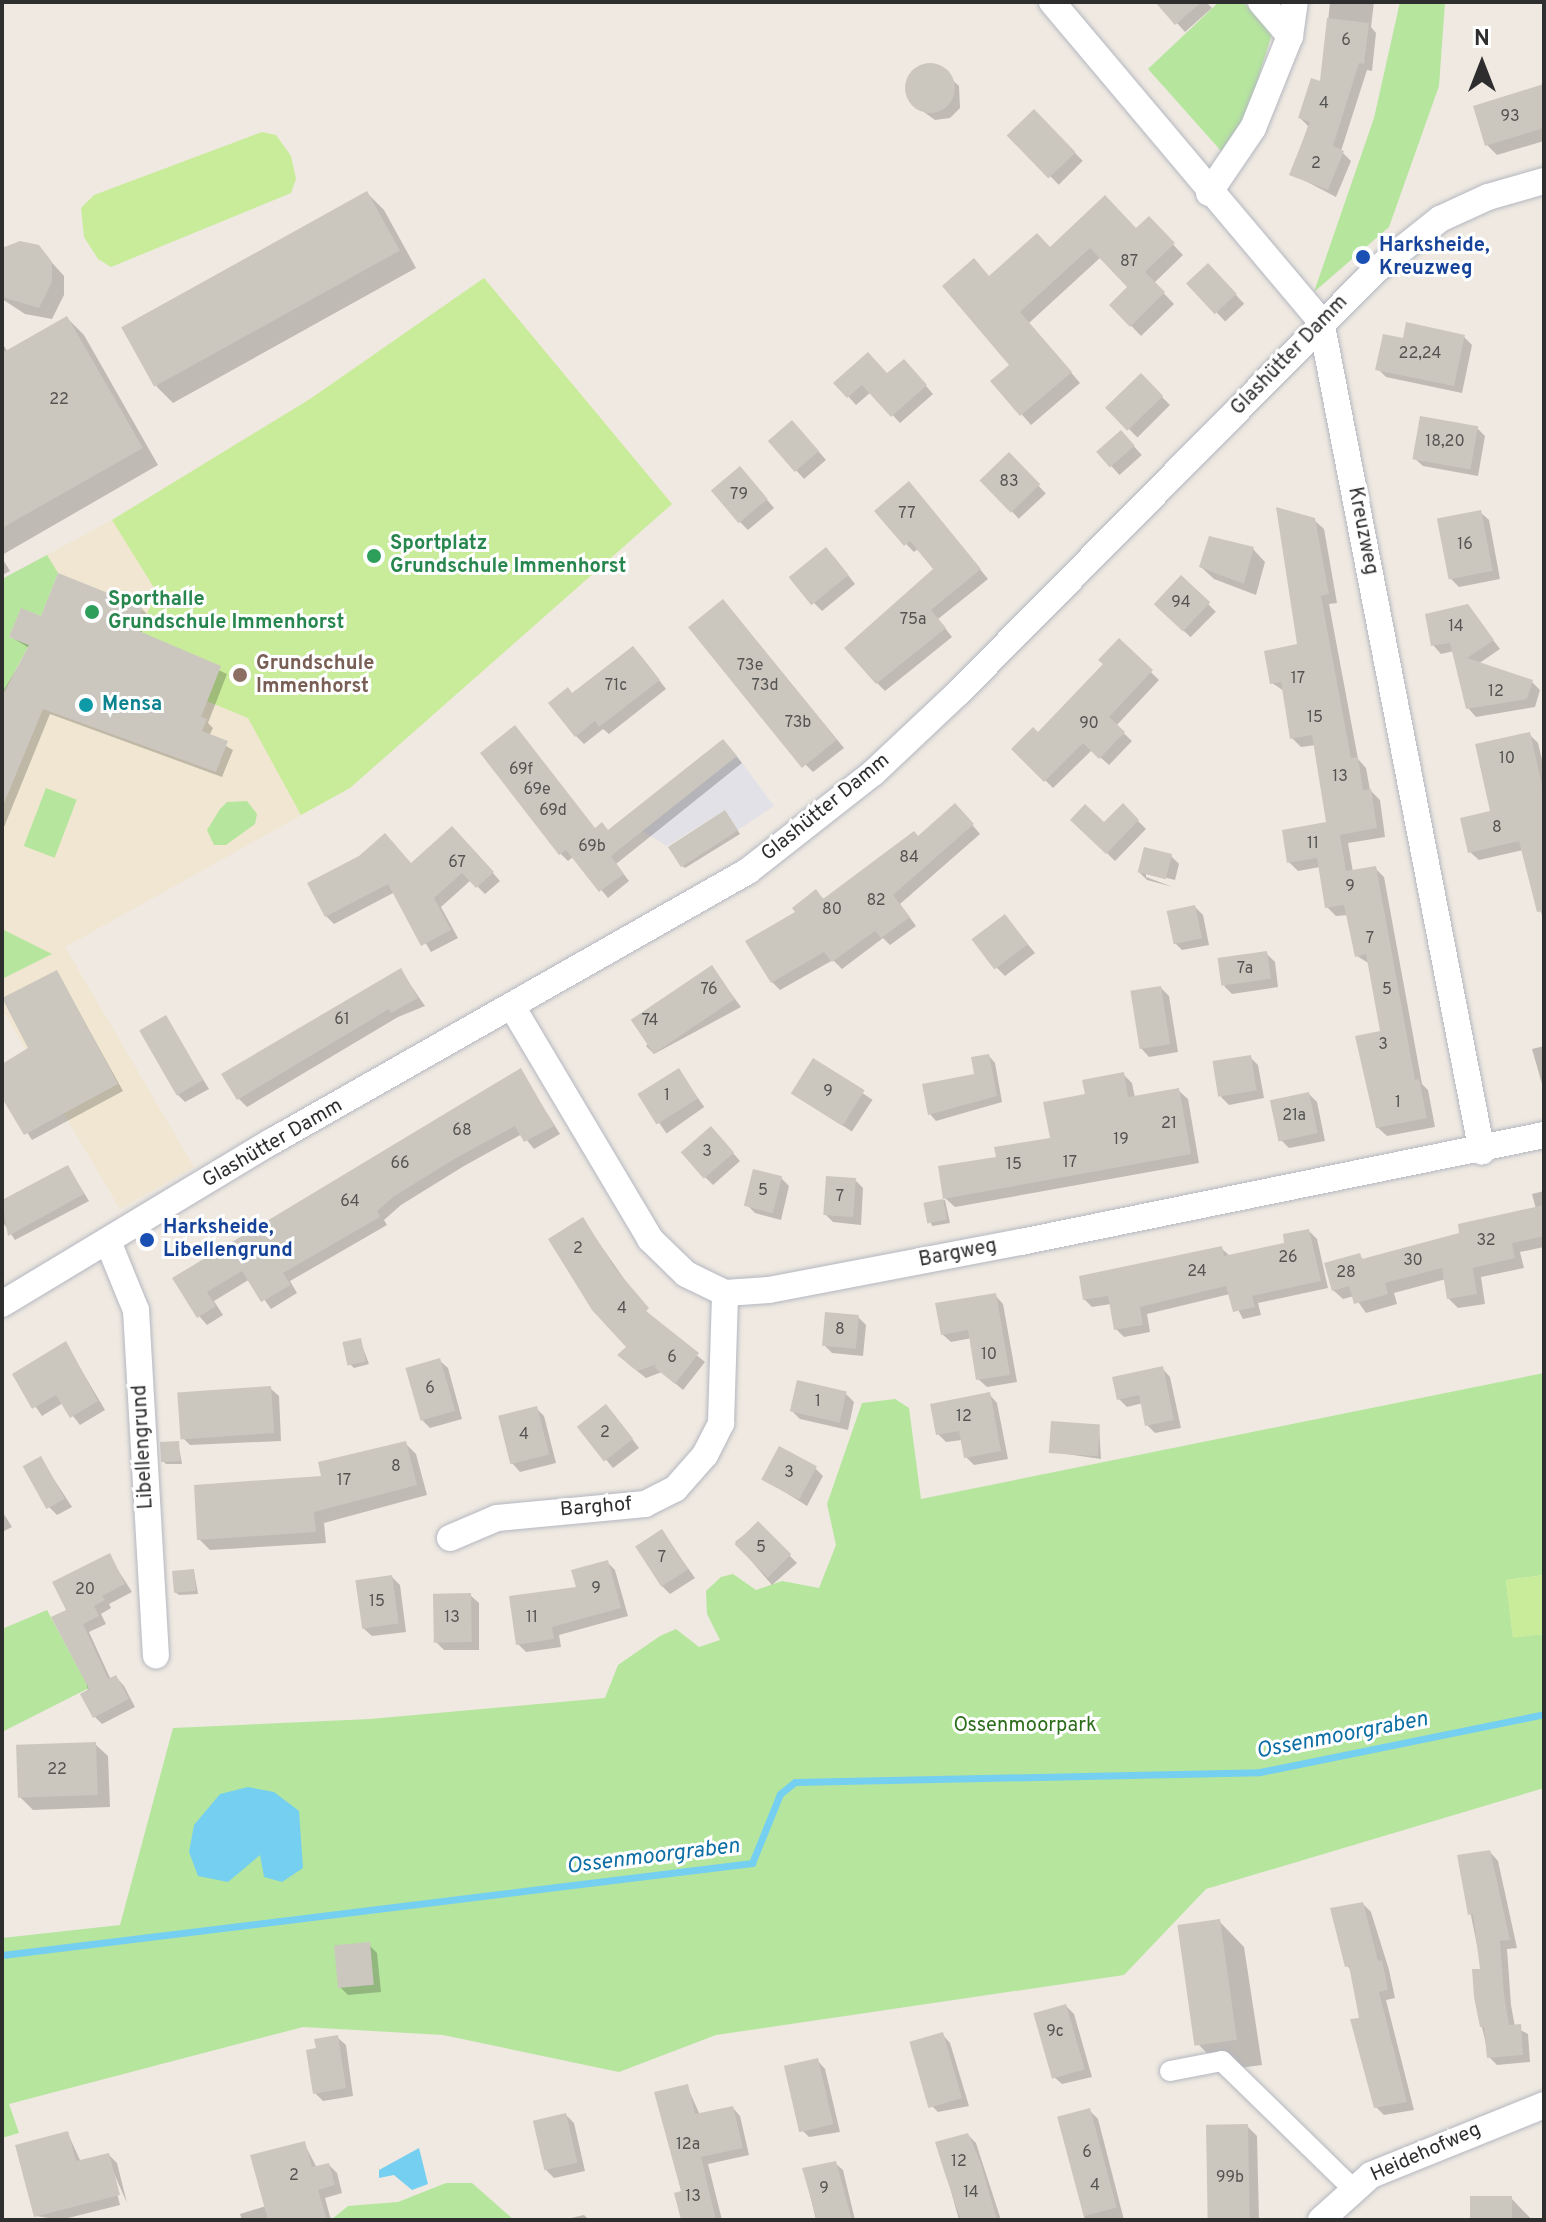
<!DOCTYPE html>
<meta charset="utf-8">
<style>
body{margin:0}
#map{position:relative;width:1546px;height:2222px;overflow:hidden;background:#efe9e1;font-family:Overpass,sans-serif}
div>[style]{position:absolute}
.industrial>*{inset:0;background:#e3e1e8}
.education>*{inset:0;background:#f0e6d1}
.green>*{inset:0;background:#b6e59e;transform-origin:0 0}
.pitch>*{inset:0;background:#c9ec9a}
.water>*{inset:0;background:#75cff0}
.shadow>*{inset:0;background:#0003;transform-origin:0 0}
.stream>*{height:7px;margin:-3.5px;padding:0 3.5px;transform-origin:3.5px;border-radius:3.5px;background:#75cff0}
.building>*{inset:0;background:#cbc7bf;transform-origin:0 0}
.round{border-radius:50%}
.roads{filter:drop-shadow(0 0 2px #b4b7c1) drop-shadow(0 0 2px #b4b7c1)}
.pedestrian>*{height:20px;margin:-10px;padding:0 10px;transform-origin:10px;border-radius:10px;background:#fff}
.minor>*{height:26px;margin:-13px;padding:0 13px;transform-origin:13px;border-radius:13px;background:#fff}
.dots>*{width:22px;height:22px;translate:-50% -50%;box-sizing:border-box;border:4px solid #fff;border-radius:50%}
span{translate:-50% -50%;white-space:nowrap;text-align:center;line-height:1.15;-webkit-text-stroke:6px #fff;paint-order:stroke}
.number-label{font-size:16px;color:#555452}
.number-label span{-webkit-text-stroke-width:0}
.transit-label{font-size:20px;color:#164399;font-weight:700}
.left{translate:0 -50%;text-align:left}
.street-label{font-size:20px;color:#2e2e2e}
.leisure-label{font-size:20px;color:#27864d;font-weight:700}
.education-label{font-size:20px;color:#785e54;font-weight:700}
.culture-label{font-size:20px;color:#0d838f;font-weight:700}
.park-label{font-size:20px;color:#2c6e1b}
.water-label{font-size:22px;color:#0d6fa3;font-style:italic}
.frame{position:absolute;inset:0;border:4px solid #2e2e2e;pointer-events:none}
.north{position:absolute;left:1442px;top:24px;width:80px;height:80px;-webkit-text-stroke:6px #fff;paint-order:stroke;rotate:0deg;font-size:22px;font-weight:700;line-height:32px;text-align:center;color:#2e2e2e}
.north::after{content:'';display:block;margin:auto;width:28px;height:36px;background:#2e2e2e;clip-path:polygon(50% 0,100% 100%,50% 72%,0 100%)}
</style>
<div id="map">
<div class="industrial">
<i style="clip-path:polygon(737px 756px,774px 806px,738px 830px,725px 810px,667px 846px,642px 831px)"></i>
</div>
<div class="education">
<i style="clip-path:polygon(484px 278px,672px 504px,350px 788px,65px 947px,194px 1167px,120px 1209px,2px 1009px,2px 579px,112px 520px,310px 399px)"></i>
</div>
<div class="green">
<i style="clip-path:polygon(1219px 2px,1243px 2px,1272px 34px,1248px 111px,1222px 152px,1148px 69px)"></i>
<i style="clip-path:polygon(1400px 2px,1445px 2px,1439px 86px,1389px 227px,1314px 292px,1374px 118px)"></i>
<i style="clip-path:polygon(47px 555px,58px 573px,41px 616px,21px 609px,9px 637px,29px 645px,4px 691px,2px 579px)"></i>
<i style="left:46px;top:788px;width:33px;height:62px;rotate:21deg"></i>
<i style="clip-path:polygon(247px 801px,257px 814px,255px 824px,226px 845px,214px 845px,207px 830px,220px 809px,227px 802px)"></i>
<i style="clip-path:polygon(2px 929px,52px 954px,2px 979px)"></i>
<i style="clip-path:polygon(1544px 1373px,1544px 1575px,1506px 1580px,1513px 1637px,1544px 1634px,1544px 1788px,1206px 1889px,1124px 1975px,716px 2035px,619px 2072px,443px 2035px,303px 2027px,9px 2104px,19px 2133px,2px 2138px,2px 1938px,120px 1925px,173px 1728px,370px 1719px,605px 1698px,618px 1665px,660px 1636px,676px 1629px,699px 1647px,720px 1640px,707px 1614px,706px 1591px,721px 1577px,733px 1574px,756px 1590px,782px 1581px,819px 1588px,836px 1545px,827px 1504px,862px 1403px,895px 1399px,909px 1408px,921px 1499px)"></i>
<i style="clip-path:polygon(47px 1610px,89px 1688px,2px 1732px,2px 1629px)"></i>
<i style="clip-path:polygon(446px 2183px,472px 2183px,514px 2220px,331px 2220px,348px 2206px,398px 2202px)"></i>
</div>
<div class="pitch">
<i style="clip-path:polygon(262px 132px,276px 135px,291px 156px,296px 179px,291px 193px,111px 267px,98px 259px,84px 237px,81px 208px,94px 195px)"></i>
<i style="clip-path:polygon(484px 278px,672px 504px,350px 788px,301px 815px,248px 718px,126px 668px,156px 591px,112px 520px,310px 399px)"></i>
<i style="clip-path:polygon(1544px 1575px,1544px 1634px,1513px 1638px,1506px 1580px)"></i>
</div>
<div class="water">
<i style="clip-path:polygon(248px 1787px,274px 1792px,299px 1811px,303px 1868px,282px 1882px,264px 1877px,260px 1855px,228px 1882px,198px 1876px,189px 1852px,194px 1825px,220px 1794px)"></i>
<i style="clip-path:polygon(419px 2148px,428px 2184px,412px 2190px,394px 2175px,379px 2178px,379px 2170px)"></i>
</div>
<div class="shadow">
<i style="clip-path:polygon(1158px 2px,1206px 2px,1212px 8px,1185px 32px)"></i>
<i style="clip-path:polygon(1330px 2px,1374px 2px,1371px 27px,1376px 33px,1372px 71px,1367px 70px,1341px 151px,1351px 161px,1336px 197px,1292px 174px,1308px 126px,1300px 118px,1322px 83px)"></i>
<i style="clip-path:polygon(938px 67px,959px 86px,960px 108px,950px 118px,935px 120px,913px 104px,908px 82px,917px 70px)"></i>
<i style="clip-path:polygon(1544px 84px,1544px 141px,1497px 155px,1487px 145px,1475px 108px)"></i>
<i style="left:1034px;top:112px;width:69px;height:34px;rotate:45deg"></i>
<i style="clip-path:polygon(367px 193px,384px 210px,416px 268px,173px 403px,156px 386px)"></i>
<i style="clip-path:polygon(1149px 219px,1183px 255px,1154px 283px,1174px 304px,1141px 336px,1111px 305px,1130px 287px,1101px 257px,1029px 323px,1080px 383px,1031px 425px,993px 381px,1012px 365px,990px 278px,1050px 250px,1137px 230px)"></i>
<i style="clip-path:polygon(38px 247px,64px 276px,64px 295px,52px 319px,25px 314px,2px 299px,2px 252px)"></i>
<i style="left:1208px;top:265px;width:53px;height:26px;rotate:47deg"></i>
<i style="clip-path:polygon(67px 318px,84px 335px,158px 465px,2px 555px,2px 343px,8px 352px)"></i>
<i style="clip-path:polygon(1464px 337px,1472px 345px,1462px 393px,1386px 377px,1378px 369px,1405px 340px)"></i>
<i style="clip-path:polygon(912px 370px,933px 394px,900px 423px,871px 392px,856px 405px,836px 383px)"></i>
<i style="left:1141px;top:376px;width:41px;height:46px;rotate:45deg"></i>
<i style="clip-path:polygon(1477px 428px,1485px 436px,1478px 476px,1423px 466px,1414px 458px)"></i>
<i style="clip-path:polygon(800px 430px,826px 460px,804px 479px,770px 441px)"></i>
<i style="left:1121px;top:432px;width:31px;height:30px;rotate:48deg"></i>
<i style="left:1009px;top:454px;width:54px;height:37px;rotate:47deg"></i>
<i style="clip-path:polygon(748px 477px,774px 508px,748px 530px,740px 522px)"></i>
<i style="clip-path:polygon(917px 492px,988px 579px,938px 619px,952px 637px,885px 691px,877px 683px,936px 569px,919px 548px,914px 552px,906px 544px)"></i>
<i style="clip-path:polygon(1480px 512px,1489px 520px,1500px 579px,1459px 587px,1451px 579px)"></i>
<i style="clip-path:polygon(1314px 520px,1324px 529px,1337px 603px,1329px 604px,1358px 759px,1366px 768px,1370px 790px,1380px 800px,1385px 837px,1348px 843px,1353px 872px,1375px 868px,1384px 877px,1422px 1084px,1428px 1090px,1435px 1127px,1387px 1136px,1377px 1127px,1382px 1033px,1370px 964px,1357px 956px,1348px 915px,1336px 916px,1327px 907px,1320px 867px,1298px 871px,1289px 862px,1328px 824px,1316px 745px,1301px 747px,1292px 738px,1284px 691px,1272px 683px,1299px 646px)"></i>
<i style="clip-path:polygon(1253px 549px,1265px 562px,1256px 595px,1214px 579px,1201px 567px)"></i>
<i style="clip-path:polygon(834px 557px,855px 584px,822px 611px,814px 603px)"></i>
<i style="clip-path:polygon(2px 558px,10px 571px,2px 575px)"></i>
<i style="left:1184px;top:580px;width:45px;height:36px;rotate:45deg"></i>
<i style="clip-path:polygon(1468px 607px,1500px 649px,1478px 664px,1532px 682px,1540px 690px,1535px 707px,1476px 717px,1468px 708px,1454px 651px,1441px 654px,1433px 645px)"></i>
<i style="clip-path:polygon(142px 609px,149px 616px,141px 634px,227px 674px,208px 723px,213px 728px,209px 736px,233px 750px,222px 777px,50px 714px,2px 832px,2px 693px,29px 648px,11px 637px,42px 619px)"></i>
<i style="clip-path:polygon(731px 610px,844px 748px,813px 772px,805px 764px)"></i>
<i style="clip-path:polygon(1119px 641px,1159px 680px,1116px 726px,1132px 741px,1109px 765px,1092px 750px,1053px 788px,1014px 749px,1038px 735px,1106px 664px)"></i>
<i style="clip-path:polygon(641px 656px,666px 689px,609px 734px,603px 729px,584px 744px,576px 736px,573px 695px)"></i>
<i style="clip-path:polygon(1529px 734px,1538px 743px,1544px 768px,1544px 922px,1523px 850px,1479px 860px,1470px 852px)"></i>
<i style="clip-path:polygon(730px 748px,742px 763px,616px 864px,629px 881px,608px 898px,574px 856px,568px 861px,561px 854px,483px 753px,596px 830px,609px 832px)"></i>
<i style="clip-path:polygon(1123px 806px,1146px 829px,1115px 861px,1073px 820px,1104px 825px)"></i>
<i style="clip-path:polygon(963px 814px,980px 834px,900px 904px,916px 926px,890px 945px,883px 938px,842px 969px,833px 960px,780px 990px,772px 982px,798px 913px,816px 892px,825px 900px)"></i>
<i style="clip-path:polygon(728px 816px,740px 834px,685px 868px,681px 865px)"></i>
<i style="clip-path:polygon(460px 836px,500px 881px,485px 894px,471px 880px,441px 907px,458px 938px,431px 952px,395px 892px,334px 924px,326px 916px)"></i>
<i style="clip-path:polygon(1171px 856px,1179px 864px,1175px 880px,1146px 873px,1146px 877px,1173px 887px,1147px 880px,1139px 872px)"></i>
<i style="clip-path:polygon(1195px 907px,1203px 915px,1209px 945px,1182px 950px,1174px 942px)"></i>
<i style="clip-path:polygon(1012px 925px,1035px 953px,1005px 976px,997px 968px)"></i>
<i style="clip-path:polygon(1266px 953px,1275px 962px,1278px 987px,1232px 994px,1224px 986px)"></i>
<i style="clip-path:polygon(712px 968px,741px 1007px,654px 1054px,646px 1046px)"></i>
<i style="clip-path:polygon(401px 971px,425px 1006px,398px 1017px,247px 1107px,239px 1099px,224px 1075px)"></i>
<i style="clip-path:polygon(57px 972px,123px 1091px,32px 1140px,2px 1094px,2px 1066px,31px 1049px)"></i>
<i style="clip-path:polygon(1161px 988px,1169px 996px,1178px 1052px,1149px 1057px,1141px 1048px)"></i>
<i style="clip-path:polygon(165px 1018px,209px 1089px,185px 1102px,177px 1094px)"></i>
<i style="clip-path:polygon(1544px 1046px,1544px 1091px,1532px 1049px)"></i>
<i style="clip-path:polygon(989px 1056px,995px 1063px,1002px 1102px,936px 1121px,930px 1114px,976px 1076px)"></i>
<i style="clip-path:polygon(1250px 1057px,1258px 1065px,1264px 1098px,1229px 1105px,1221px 1097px)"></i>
<i style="left:813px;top:1061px;width:71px;height:38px;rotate:33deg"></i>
<i style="clip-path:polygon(520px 1070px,560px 1134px,534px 1149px,522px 1134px,464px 1166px,401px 1205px,384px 1220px,387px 1225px,290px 1281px,297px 1293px,271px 1309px,250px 1279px,214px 1301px,223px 1315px,207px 1325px,199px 1316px,175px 1278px)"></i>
<i style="left:679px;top:1071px;width:44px;height:46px;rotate:55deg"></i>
<i style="clip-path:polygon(1123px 1074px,1132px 1083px,1135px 1098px,1178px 1090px,1188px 1099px,1199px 1163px,955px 1207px,945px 1198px,998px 1159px,1052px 1139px,1088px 1096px)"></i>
<i style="clip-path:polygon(1309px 1094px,1317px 1102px,1325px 1141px,1289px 1148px,1281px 1140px)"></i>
<i style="clip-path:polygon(719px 1137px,740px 1161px,713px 1185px,705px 1177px)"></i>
<i style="clip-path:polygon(68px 1167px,89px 1201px,15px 1240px,2px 1221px,2px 1202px)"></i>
<i style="clip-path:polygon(781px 1178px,789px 1186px,781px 1220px,755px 1213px,747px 1205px)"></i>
<i style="clip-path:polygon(855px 1180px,863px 1188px,861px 1225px,833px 1222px,825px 1214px)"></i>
<i style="clip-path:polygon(1544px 1191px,1544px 1247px,1520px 1252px,1524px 1268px,1481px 1277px,1485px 1304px,1458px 1308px,1448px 1298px,1446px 1279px,1394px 1293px,1397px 1304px,1366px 1313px,1354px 1296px,1343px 1299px,1333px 1290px,1359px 1255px,1365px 1261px,1462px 1234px,1536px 1209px,1532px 1194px)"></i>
<i style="clip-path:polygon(945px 1200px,950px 1223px,932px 1226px,925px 1204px)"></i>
<i style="clip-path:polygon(583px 1220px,652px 1319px,705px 1362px,683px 1390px,662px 1372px,646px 1378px,627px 1363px,629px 1348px)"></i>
<i style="clip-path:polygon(1309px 1231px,1317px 1239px,1328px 1288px,1258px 1303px,1261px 1315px,1243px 1319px,1230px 1294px,1147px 1314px,1150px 1332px,1124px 1337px,1116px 1329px,1111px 1304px,1092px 1307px,1084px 1299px,1221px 1248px,1230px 1256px,1287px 1244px)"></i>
<i style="clip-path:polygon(995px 1295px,1003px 1304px,1017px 1382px,987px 1387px,978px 1379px,972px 1338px,951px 1342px,942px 1334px)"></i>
<i style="clip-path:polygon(858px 1317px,866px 1325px,863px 1356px,832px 1353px,824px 1345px)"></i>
<i style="clip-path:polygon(360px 1340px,369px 1364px,354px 1368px,350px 1364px)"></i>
<i style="clip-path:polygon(66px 1344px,105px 1410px,80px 1425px,63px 1403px,42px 1416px,14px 1375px)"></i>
<i style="clip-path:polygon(439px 1360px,448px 1368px,462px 1419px,430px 1428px,422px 1420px)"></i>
<i style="clip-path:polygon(1162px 1368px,1170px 1377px,1181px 1428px,1155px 1433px,1147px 1425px,1143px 1403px,1127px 1407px,1119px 1399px)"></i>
<i style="clip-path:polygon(270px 1388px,279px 1396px,281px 1441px,190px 1445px,182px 1437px)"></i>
<i style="clip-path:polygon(846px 1394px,854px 1402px,848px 1430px,800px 1419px,792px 1411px)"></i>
<i style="clip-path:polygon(989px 1394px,997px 1403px,1008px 1459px,974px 1465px,966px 1457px,962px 1440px,946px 1442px,938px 1434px)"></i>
<i style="clip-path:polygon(536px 1408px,544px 1416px,556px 1463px,520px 1472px,512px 1463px)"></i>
<i style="clip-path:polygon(614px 1415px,639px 1448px,613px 1468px,580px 1428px)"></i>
<i style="clip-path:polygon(1099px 1426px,1101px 1459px,1052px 1452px)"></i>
<i style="clip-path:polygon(178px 1443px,182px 1464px,166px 1464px,163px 1461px)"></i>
<i style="clip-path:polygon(405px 1443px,416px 1454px,427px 1495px,324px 1523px,326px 1543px,210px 1550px,199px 1539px)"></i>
<i style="clip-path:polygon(40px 1458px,72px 1507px,57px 1515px,49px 1507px)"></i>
<i style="clip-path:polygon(815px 1468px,823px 1476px,807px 1506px,764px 1479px)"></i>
<i style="clip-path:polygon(2px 1511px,12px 1527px,2px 1532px)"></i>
<i style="clip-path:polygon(758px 1524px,797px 1563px,772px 1585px,735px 1542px)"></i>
<i style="clip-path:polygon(662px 1532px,695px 1578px,670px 1594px,662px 1586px)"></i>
<i style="clip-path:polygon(109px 1556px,132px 1592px,109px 1604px,111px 1608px,101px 1614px,106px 1624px,89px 1632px,111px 1680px,116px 1677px,124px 1686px,135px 1707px,102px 1724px,94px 1716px,69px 1610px)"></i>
<i style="clip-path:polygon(607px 1562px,615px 1570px,628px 1616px,559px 1635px,561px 1647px,526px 1652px,518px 1644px)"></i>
<i style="clip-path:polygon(194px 1571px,198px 1594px,179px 1595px,175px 1592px)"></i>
<i style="clip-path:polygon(392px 1577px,400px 1585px,406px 1632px,372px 1636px,363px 1628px)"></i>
<i style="clip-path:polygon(470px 1595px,479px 1603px,479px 1650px,444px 1650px,436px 1642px)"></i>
<i style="clip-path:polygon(95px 1744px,108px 1756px,110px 1807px,33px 1810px,20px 1797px)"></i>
<i style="clip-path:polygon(1490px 1852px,1498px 1861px,1517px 1948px,1507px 1949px,1511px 2005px,1515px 2027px,1528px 2034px,1530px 2062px,1497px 2065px,1489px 2057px,1482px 2027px,1482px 1970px,1459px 1856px)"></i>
<i style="clip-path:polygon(1363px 1904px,1371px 1912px,1389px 1970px,1395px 1998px,1386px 2000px,1414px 2110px,1384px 2115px,1376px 2107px,1352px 1971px,1347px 1966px)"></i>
<i style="clip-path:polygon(1219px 1921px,1244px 1947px,1262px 2065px,1224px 2070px,1199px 2045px)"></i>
<i style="clip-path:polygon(369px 1945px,377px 1953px,381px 1992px,348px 1995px,340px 1987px)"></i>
<i style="clip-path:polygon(1066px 2006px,1074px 2014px,1092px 2077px,1062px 2084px,1053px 2076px)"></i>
<i style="clip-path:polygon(942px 2034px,950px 2043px,969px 2106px,938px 2112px,930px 2104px)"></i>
<i style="clip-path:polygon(337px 2037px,346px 2045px,353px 2096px,323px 2101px,315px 2093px,318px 2050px)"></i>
<i style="clip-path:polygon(817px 2060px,825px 2069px,840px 2132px,809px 2137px,801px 2129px)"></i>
<i style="clip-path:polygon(687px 2086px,700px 2115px,733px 2108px,740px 2116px,749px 2155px,708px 2164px,722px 2220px,683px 2220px)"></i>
<i style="clip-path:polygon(1090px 2111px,1098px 2119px,1124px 2220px,1085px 2220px,1059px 2118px)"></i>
<i style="clip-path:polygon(566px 2115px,574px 2123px,585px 2171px,554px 2178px,546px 2170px)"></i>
<i style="clip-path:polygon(1247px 2126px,1257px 2136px,1259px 2220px,1211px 2220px)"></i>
<i style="clip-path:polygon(68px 2134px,81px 2162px,109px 2155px,117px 2163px,127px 2203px,109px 2162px,120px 2205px,60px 2220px,36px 2216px)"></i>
<i style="clip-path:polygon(968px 2135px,976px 2143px,1001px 2220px,959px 2220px,938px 2144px)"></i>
<i style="clip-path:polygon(304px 2143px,317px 2168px,329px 2165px,337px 2173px,342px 2193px,325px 2198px,331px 2220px,242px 2220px,240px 2214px,266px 2206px)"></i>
<i style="clip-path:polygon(835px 2163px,843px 2170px,855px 2220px,816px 2220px,804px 2169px)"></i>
<i style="clip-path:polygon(1511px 2198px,1532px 2220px,1472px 2220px)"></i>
<i style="clip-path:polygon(584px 2215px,589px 2220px,563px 2220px)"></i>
</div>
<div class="stream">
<i style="left:2px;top:1955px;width:756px;rotate:-6.99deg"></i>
<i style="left:752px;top:1863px;width:74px;rotate:-67.9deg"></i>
<i style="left:780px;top:1794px;width:19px;rotate:-39deg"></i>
<i style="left:795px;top:1782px;width:465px;rotate:-1.2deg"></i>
<i style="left:1260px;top:1772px;width:290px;rotate:-11.5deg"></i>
</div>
<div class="building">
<i style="clip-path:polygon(1155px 2px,1202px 2px,1175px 25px)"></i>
<i style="clip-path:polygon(1327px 18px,1369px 23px,1364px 64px,1359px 63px,1333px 146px,1344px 151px,1328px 190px,1289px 175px,1310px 122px,1298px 118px,1311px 78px,1320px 81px)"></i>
<i class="round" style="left:905px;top:63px;width:50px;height:50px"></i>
<i style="clip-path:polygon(1544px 84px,1544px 128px,1485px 146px,1473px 106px)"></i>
<i style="left:1034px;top:109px;width:60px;height:38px;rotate:46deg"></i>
<i style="left:367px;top:191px;width:68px;height:281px;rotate:61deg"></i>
<i style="clip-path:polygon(1105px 195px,1136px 228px,1149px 216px,1175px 243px,1145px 272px,1165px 292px,1130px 327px,1109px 305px,1127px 287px,1090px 248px,1020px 312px,1072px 372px,1020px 416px,990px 381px,1009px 365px,942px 286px,974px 258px,989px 276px,1037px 233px,1050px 247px)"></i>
<i style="clip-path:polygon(20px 241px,39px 245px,52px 262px,52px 282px,39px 308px,2px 297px,2px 248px)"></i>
<i style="left:1208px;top:263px;width:42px;height:30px;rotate:47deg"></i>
<i style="clip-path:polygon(67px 316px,143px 448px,2px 528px,2px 353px)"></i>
<i style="clip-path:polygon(1406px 322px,1465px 335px,1454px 386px,1375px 370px,1383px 334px,1403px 338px)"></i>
<i style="clip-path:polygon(868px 352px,887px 373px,904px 359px,927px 385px,891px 417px,862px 385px,847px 398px,833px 383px)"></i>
<i style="left:1141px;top:373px;width:32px;height:50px;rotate:46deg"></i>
<i style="left:1420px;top:416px;width:59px;height:44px;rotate:10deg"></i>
<i style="left:792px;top:420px;width:41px;height:32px;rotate:49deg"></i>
<i style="left:1121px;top:430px;width:21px;height:33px;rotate:49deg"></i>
<i style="left:1009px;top:452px;width:45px;height:41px;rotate:46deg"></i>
<i style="left:740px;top:466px;width:43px;height:38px;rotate:50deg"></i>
<i style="clip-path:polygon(909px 481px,981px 569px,931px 610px,946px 628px,876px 684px,844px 648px,933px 569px,910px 541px,904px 546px,874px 511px)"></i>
<i style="clip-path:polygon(1276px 507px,1315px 518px,1329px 594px,1321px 596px,1351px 758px,1358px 757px,1363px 790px,1371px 789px,1377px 828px,1340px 835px,1346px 871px,1376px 866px,1415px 1080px,1419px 1079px,1427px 1118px,1376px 1128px,1355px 1036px,1380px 1031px,1366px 954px,1355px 957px,1344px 905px,1325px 908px,1317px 858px,1287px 863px,1282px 830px,1326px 822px,1312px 735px,1290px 739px,1281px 682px,1270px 684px,1264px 651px,1297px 644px)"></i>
<i style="left:1481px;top:510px;width:62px;height:45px;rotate:79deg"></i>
<i style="clip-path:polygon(1209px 536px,1254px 547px,1244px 584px,1199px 567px)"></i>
<i style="left:826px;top:547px;width:36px;height:48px;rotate:51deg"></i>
<i style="clip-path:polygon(58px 573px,143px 607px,134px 629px,221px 666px,201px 717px,207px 719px,202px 731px,228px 741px,216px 772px,43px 709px,2px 808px,2px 697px,29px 645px,9px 637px,21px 608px,41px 616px)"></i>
<i style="left:1181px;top:575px;width:40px;height:40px;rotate:43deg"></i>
<i style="left:723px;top:599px;width:181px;height:45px;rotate:51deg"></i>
<i style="clip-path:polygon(1468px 604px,1494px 640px,1467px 658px,1533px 680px,1527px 699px,1466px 709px,1450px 643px,1431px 646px,1425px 614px)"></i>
<i style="clip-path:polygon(1119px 638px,1153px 670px,1109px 717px,1125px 732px,1099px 759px,1083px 743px,1044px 782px,1011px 749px,1033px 727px,1038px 732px,1103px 664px,1098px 660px)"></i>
<i style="clip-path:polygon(633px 646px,660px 680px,599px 727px,595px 721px,575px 737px,548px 703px,568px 687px,572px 693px)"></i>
<i style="clip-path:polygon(515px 725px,595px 828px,602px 822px,608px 830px,723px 739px,737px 756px,611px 856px,624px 874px,599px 892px,566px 850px,559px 855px,480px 753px)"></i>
<i style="clip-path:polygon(1530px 732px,1544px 794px,1544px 911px,1537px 912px,1519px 841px,1468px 853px,1460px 818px,1490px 811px,1475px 744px)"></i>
<i style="clip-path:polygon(955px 803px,974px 824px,893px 895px,910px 917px,881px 938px,875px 931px,832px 962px,824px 952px,771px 983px,745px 941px,795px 912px,792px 908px,816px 889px,823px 899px,914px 831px,918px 836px)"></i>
<i style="clip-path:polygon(1123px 803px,1139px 820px,1106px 854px,1070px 820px,1085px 804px,1104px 822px)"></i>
<i style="left:725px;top:810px;width:24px;height:68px;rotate:57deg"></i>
<i style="clip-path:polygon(452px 826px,494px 872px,476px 888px,462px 873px,434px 898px,451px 930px,421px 946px,388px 884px,325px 917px,307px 883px,359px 856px,385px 833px,411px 863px)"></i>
<i style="left:1144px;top:847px;width:29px;height:26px;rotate:14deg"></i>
<i style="left:1195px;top:905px;width:34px;height:29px;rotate:78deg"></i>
<i style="left:1005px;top:914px;width:38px;height:42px;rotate:53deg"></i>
<i style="left:1267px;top:951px;width:28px;height:50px;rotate:82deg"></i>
<i style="left:712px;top:965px;width:41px;height:98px;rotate:56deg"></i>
<i style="clip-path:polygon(401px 968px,418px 998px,391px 1013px,389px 1009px,237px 1100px,221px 1074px)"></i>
<i style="clip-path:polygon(57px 970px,118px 1084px,24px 1135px,2px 1098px,2px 1064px,28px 1048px,2px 998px)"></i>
<i style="left:1161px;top:986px;width:59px;height:31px;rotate:81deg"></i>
<i style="left:166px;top:1015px;width:75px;height:31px;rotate:60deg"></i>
<i style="clip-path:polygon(989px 1054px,997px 1096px,928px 1115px,922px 1084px,974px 1074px,971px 1057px)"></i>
<i style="left:1251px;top:1055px;width:36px;height:39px;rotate:81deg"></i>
<i style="left:813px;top:1058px;width:61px;height:42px;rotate:32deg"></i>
<i style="clip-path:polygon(521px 1068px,554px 1126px,524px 1142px,515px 1126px,456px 1158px,393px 1197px,377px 1211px,380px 1217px,283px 1273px,291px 1285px,261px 1302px,242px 1271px,207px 1292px,216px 1306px,197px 1318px,172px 1278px)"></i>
<i style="left:679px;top:1068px;width:36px;height:49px;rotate:58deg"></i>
<i style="clip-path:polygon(1124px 1072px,1128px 1097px,1179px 1088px,1191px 1154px,943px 1199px,938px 1166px,996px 1157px,994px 1147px,1050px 1138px,1043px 1102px,1085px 1094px,1082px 1080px)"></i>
<i style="left:1309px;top:1092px;width:42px;height:40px;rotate:78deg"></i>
<i style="left:711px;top:1126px;width:35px;height:40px;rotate:49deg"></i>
<i style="clip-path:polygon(68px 1165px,84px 1194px,8px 1236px,2px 1200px)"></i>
<i style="left:753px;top:1169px;width:30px;height:38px;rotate:14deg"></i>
<i style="left:826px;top:1176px;width:30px;height:39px;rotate:4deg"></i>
<i style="left:943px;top:1199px;width:21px;height:20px;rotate:79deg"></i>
<i style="clip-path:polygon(1544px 1205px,1544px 1236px,1512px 1243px,1515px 1258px,1473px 1268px,1477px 1294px,1447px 1299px,1442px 1268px,1385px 1283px,1388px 1294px,1354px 1304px,1349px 1286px,1332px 1291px,1324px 1263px,1360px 1253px,1362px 1259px,1459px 1233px,1458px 1224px)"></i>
<i style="clip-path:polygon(583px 1217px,614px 1267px,649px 1308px,646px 1311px,699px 1353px,675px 1384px,654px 1367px,658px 1364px,637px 1371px,617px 1355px,626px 1347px,592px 1310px,548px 1239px)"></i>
<i style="clip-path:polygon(1309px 1229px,1321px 1281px,1252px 1296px,1255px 1307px,1233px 1312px,1226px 1286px,1140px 1307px,1143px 1325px,1114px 1330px,1108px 1296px,1083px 1300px,1079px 1276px,1222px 1246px,1224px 1256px,1284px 1243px,1283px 1234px)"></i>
<i style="clip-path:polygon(996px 1293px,1010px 1375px,976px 1380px,968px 1330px,941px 1335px,935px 1303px)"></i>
<i style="left:825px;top:1312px;width:34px;height:34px;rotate:5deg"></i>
<i style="left:361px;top:1338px;width:24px;height:19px;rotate:78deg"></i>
<i style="clip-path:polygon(66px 1341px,98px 1401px,70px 1418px,56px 1395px,32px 1409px,12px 1374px)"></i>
<i style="left:440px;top:1358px;width:55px;height:36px;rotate:74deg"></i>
<i style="clip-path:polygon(1163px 1366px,1174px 1420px,1145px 1426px,1139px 1395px,1117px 1400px,1112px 1377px)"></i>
<i style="left:797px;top:1380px;width:51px;height:32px;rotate:13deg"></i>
<i style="left:271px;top:1386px;width:47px;height:94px;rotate:86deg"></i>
<i style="clip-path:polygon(990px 1392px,1001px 1451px,964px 1458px,959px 1431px,936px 1435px,930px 1404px)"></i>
<i style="left:606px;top:1404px;width:44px;height:37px;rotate:52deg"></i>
<i style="left:537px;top:1406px;width:50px;height:40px;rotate:76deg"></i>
<i style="left:1051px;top:1421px;width:49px;height:32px;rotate:4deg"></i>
<i style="left:179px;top:1441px;width:20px;height:19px;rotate:87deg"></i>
<i style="clip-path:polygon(406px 1441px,417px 1485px,314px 1512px,316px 1532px,197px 1540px,194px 1485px,321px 1476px,318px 1462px)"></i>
<i style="left:779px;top:1446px;width:43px;height:38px;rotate:28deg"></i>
<i style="left:41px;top:1456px;width:49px;height:21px;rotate:61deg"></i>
<i style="left:758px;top:1521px;width:47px;height:33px;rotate:45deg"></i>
<i style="left:662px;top:1529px;width:48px;height:32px;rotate:57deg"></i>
<i style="clip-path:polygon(110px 1553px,125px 1584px,102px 1596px,105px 1600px,94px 1606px,99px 1616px,83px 1624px,108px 1679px,116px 1675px,129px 1699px,93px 1718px,80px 1694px,89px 1689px,51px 1617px,66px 1610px,52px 1582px)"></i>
<i style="clip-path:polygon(608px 1560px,621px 1608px,552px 1627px,554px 1639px,516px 1645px,509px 1596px,576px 1587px,571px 1570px)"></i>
<i style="left:194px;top:1569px;width:22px;height:22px;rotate:85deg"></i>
<i style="left:392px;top:1575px;width:49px;height:37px;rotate:82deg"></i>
<i style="left:471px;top:1593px;width:49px;height:38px;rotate:89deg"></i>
<i style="left:96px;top:1742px;width:53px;height:80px;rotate:88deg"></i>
<i style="clip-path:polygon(1490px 1850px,1510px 1940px,1500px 1941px,1504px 1995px,1509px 2025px,1521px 2024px,1523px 2055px,1487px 2058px,1484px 2027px,1480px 2027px,1474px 1997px,1472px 1969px,1480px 1969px,1473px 1914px,1468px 1915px,1457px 1855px)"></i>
<i style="clip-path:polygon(1363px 1902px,1378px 1961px,1382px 1960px,1388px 1990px,1379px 1992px,1407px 2102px,1374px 2108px,1350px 2019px,1359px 2018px,1349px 1966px,1345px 1967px,1330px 1908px)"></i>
<i style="left:1220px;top:1919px;width:122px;height:43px;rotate:82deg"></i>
<i style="left:370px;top:1942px;width:43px;height:36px;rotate:85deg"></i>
<i style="left:1066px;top:2004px;width:68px;height:34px;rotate:74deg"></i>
<i style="left:943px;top:2032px;width:69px;height:35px;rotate:74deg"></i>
<i style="clip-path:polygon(338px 2035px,346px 2088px,313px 2094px,306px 2050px,316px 2048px,314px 2039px)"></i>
<i style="left:818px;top:2058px;width:68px;height:35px;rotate:77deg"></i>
<i style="clip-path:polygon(688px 2084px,695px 2114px,733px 2106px,743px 2148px,701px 2157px,716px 2220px,681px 2220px,674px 2193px,681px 2191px,654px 2092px)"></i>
<i style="left:1090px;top:2108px;width:103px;height:34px;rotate:75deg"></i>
<i style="left:566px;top:2113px;width:51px;height:34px;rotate:77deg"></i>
<i style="left:1248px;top:2124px;width:96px;height:42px;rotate:89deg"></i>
<i style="clip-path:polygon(68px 2131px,76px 2161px,109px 2153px,120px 2195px,34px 2217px,15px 2145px)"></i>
<i style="clip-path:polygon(968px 2133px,981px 2164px,997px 2220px,961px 2220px,945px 2174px,935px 2142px)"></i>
<i style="clip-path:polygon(305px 2141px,312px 2167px,329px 2163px,335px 2185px,318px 2190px,327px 2220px,268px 2220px,250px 2155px)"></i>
<i style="clip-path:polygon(836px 2161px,852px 2220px,817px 2220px,802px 2168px)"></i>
<i style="left:1512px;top:2196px;width:24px;height:42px;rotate:90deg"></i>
</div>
<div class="roads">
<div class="pedestrian">
<i style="left:1170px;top:2071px;width:53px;rotate:-10.9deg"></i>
<i style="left:1222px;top:2061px;width:182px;rotate:44.3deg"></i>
</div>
<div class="minor">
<i style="left:1052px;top:2px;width:417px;rotate:49.9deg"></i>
<i style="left:1321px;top:321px;width:846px;rotate:79.04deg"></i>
<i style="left:1261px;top:2px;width:45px;rotate:49.5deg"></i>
<i style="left:1209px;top:193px;width:78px;rotate:-55.9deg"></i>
<i style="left:1253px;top:128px;width:99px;rotate:-68.1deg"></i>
<i style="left:1290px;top:36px;width:34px;rotate:-82deg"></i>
<i style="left:513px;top:1008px;width:269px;rotate:59.3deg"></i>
<i style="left:650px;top:1239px;width:50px;rotate:44.2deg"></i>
<i style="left:686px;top:1274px;width:43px;rotate:26deg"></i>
<i style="left:725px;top:1293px;width:44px;rotate:-3.9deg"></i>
<i style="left:769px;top:1290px;width:257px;rotate:-10.8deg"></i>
<i style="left:1021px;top:1242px;width:534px;rotate:-11.56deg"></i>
<i style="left:109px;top:1244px;width:71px;rotate:67.8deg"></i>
<i style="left:136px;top:1310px;width:346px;rotate:86.7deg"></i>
<i style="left:2px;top:1304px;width:314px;rotate:-31.1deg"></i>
<i style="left:271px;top:1142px;width:549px;rotate:-29.6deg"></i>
<i style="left:748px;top:871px;width:159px;rotate:-38.1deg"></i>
<i style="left:873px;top:773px;width:117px;rotate:-43.3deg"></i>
<i style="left:958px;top:693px;width:595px;rotate:-45.34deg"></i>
<i style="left:1376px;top:270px;width:82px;rotate:-38.6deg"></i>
<i style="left:1440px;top:219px;width:53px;rotate:-24.6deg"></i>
<i style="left:1488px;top:197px;width:58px;rotate:-15.9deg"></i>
<i style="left:450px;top:1538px;width:51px;rotate:-23.1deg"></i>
<i style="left:497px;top:1518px;width:149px;rotate:-5.4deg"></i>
<i style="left:645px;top:1504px;width:34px;rotate:-27deg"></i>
<i style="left:675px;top:1489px;width:45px;rotate:-48.6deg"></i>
<i style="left:705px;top:1455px;width:36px;rotate:-63deg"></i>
<i style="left:721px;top:1423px;width:130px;rotate:-88.2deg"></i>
<i style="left:1321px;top:2220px;width:67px;rotate:-42deg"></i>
<i style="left:1371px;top:2175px;width:187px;rotate:-22deg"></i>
</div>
</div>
<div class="dots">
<i style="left:1363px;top:257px;background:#1a4fb4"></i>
<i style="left:374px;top:556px;background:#2e9e5b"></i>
<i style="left:92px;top:612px;background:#2e9e5b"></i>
<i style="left:240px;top:675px;background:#8d6e63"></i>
<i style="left:86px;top:705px;background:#0f9aa8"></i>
<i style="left:147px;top:1240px;background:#1a4fb4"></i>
</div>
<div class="number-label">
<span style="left:1346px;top:41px">6</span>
<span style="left:1324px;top:104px">4</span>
<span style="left:1510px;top:117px">93</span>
<span style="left:1316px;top:164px">2</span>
<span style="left:1129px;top:262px">87</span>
<span style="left:1420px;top:354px">22,24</span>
<span style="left:59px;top:400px">22</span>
<span style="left:1445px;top:442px">18,20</span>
<span style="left:1009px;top:482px">83</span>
<span style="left:739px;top:495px">79</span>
<span style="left:907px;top:514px">77</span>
<span style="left:1465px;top:545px">16</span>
<span style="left:1181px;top:603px">94</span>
<span style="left:913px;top:620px">75a</span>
<span style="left:1456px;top:627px">14</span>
<span style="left:750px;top:666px">73e</span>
<span style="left:1298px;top:679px">17</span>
<span style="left:616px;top:686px">71c</span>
<span style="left:765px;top:686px">73d</span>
<span style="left:1496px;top:692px">12</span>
<span style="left:1315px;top:718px">15</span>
<span style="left:798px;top:723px">73b</span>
<span style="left:1089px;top:724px">90</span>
<span style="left:1507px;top:759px">10</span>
<span style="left:521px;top:770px">69f</span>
<span style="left:1340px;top:777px">13</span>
<span style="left:537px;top:790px">69e</span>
<span style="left:553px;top:811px">69d</span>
<span style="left:1497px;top:828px">8</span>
<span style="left:1313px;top:844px">11</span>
<span style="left:592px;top:847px">69b</span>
<span style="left:909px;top:858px">84</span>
<span style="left:457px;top:863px">67</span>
<span style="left:1350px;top:887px">9</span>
<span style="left:876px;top:901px">82</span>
<span style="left:832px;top:910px">80</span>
<span style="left:1370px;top:939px">7</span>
<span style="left:1245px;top:969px">7a</span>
<span style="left:709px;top:990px">76</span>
<span style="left:1387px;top:990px">5</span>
<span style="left:342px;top:1020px">61</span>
<span style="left:650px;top:1021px">74</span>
<span style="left:1383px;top:1045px">3</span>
<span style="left:828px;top:1092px">9</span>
<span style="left:667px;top:1096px">1</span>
<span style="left:1398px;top:1103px">1</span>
<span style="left:1294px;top:1116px">21a</span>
<span style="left:1169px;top:1124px">21</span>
<span style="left:462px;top:1131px">68</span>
<span style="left:1121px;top:1140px">19</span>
<span style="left:707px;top:1152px">3</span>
<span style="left:1070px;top:1163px">17</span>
<span style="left:400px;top:1164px">66</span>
<span style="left:1014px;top:1165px">15</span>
<span style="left:763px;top:1191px">5</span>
<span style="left:840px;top:1197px">7</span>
<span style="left:350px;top:1202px">64</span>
<span style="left:1486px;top:1241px">32</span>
<span style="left:578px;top:1249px">2</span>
<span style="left:1288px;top:1258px">26</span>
<span style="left:1413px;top:1261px">30</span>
<span style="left:1197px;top:1272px">24</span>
<span style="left:1346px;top:1273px">28</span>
<span style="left:622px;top:1309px">4</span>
<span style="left:840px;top:1330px">8</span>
<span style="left:989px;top:1355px">10</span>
<span style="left:672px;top:1358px">6</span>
<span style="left:430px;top:1389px">6</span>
<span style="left:818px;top:1402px">1</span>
<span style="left:964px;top:1417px">12</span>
<span style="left:605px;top:1433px">2</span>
<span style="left:524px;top:1435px">4</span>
<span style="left:396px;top:1467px">8</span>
<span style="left:789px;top:1473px">3</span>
<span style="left:344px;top:1481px">17</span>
<span style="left:761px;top:1548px">5</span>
<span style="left:662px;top:1558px">7</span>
<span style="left:596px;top:1589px">9</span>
<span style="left:85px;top:1590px">20</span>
<span style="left:377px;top:1602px">15</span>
<span style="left:452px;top:1618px">13</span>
<span style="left:532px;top:1618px">11</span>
<span style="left:57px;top:1770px">22</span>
<span style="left:1055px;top:2032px">9c</span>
<span style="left:688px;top:2145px">12a</span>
<span style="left:1087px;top:2153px">6</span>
<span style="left:959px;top:2162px">12</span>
<span style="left:294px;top:2176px">2</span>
<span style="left:1230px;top:2178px">99b</span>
<span style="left:1095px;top:2186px">4</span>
<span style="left:824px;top:2189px">9</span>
<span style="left:971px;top:2193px">14</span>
<span style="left:693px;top:2197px">13</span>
</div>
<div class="transit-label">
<span class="left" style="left:1379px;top:258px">Harksheide,<br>Kreuzweg</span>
<span class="left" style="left:163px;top:1240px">Harksheide,<br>Libellengrund</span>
</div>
<div class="street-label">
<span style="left:1290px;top:356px;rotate:-46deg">Glashütter Damm</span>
<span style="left:1362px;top:531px;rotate:79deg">Kreuzweg</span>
<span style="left:826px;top:808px;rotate:-39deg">Glashütter Damm</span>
<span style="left:273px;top:1144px;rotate:-30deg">Glashütter Damm</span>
<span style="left:958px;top:1254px;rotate:-11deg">Bargweg</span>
<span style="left:144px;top:1447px;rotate:-93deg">Libellengrund</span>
<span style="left:596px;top:1508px;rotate:-5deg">Barghof</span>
<span style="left:1426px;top:2153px;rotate:-24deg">Heidehofweg</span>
</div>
<div class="leisure-label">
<span class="left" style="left:390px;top:556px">Sportplatz<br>Grundschule Immenhorst</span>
<span class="left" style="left:108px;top:612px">Sporthalle<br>Grundschule Immenhorst</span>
</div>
<div class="education-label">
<span class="left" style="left:256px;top:676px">Grundschule<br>Immenhorst</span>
</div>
<div class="culture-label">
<span class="left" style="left:102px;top:705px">Mensa</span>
</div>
<div class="park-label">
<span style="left:1025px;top:1726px">Ossenmoorpark</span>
</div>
<div class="water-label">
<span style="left:1342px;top:1736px;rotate:-11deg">Ossenmoorgraben</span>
<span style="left:653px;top:1857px;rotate:-7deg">Ossenmoorgraben</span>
</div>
<div class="frame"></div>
<div class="north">N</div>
</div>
